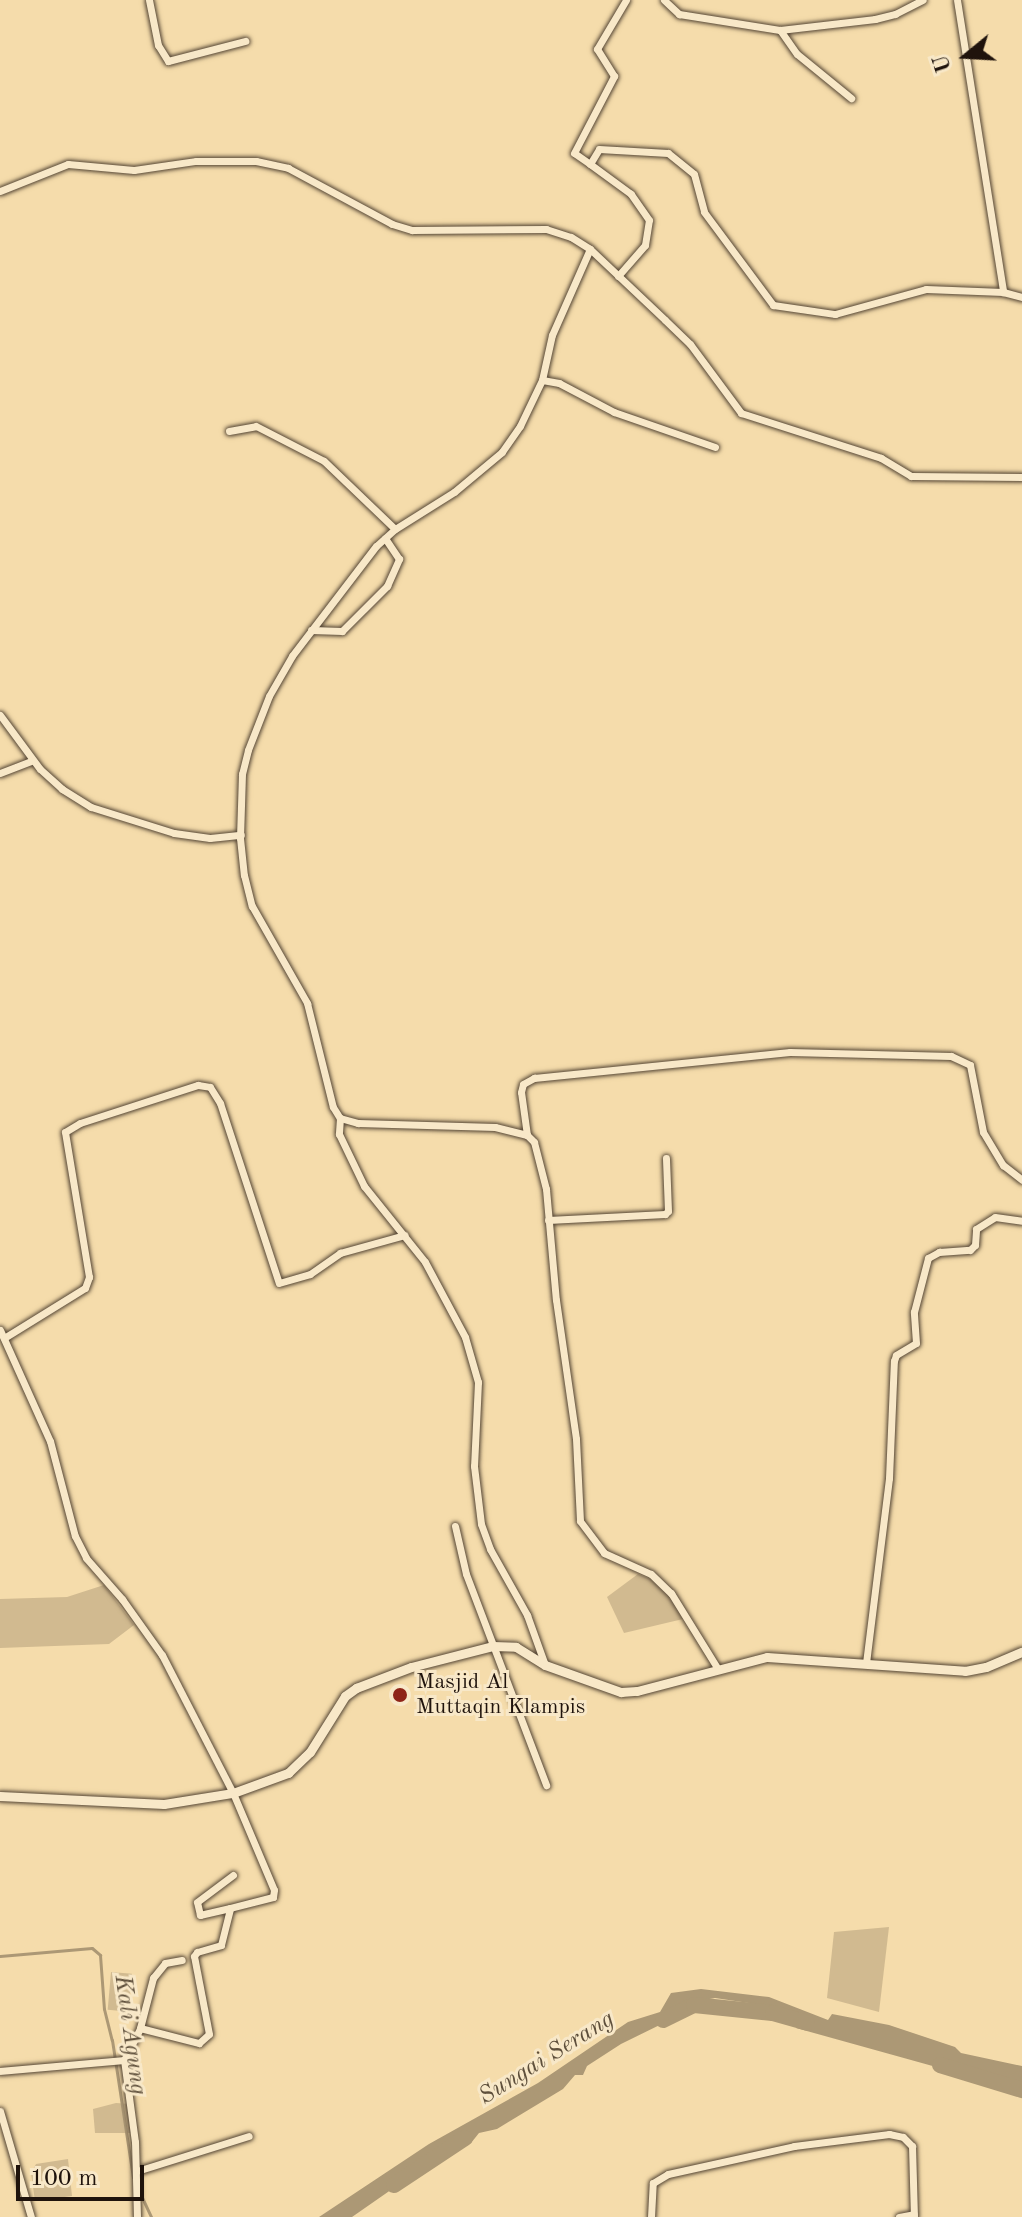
<!DOCTYPE html>
<style>
body{margin:0}
#map{position:relative;width:1022px;height:2217px;overflow:hidden;background:#f5dcab;font-family:"Old Standard TT",serif}
div>[style]{position:absolute}
.green>*{inset:0;background:#d1ba90;transform-origin:0 0}
.water>*{inset:0;background:#ac9875}
.stream>*{height:3px;margin:-1.5px;padding:0 1.5px;transform-origin:1.5px;border-radius:1.5px;background:#ac9875}
.river>*{height:16px;margin:-8px;padding:0 8px;transform-origin:8px;border-radius:8px;background:#ac9875}
.roads{filter:drop-shadow(0 0 2px #544534) drop-shadow(0 0 2px #544534)}
.minor>*{height:7px;margin:-3.5px;padding:0 3.5px;transform-origin:3.5px;border-radius:3.5px;background:#f8e8c8}
.tertiary>*{height:9px;margin:-4.5px;padding:0 4.5px;transform-origin:4.5px;border-radius:4.5px;background:#f8e8c8}
.dots>*{width:22px;height:22px;translate:-50% -50%;box-sizing:border-box;border:4px solid #f8e8c8;border-radius:50%}
span{translate:-50% -50%;white-space:nowrap;text-align:center;line-height:1.15;-webkit-text-stroke:6px #f8e8c8;paint-order:stroke}
.poi-label{font-size:22px;color:#1f130c}
.left{translate:0 -50%;text-align:left}
.water-label{font-size:24px;color:#5e4f3b;font-style:italic}
.north{position:absolute;left:926px;top:16px;width:80px;height:80px;-webkit-text-stroke:6px #f8e8c8;paint-order:stroke;rotate:252deg;font-size:22px;font-weight:700;line-height:32px;text-align:center;color:#1f130c}
.north::after{content:'';display:block;margin:auto;width:28px;height:36px;background:#1f130c;clip-path:polygon(50% 0,100% 100%,50% 72%,0 100%)}
.scale{position:absolute;left:16px;top:2165px;width:128px;height:36px;box-sizing:border-box;border:4px solid #1f130c;border-top:0;padding-left:10px;font-size:24px;line-height:28px;white-space:nowrap;color:#1f130c;-webkit-text-stroke:6px #f8e8c8;paint-order:stroke}
</style>
<div id="map">
<div class="green">
<i style="clip-path:polygon(638px 1574px,650px 1579px,670px 1597px,683px 1619px,624px 1633px,607px 1597px)"></i>
<i style="clip-path:polygon(104px 1585px,134px 1625px,109px 1644px,0 1648px,0 1599px,67px 1597px)"></i>
<i style="clip-path:polygon(889px 1927px,879px 2012px,827px 1998px,834px 1932px)"></i>
<i style="left:111px;top:1972px;width:21px;height:38px;rotate:5deg"></i>
<i style="clip-path:polygon(116px 2103px,130px 2104px,133px 2133px,95px 2133px,93px 2109px)"></i>
<i style="clip-path:polygon(68px 2159px,72px 2196px,35px 2201px,31px 2173px,36px 2164px)"></i>
</div>
<div class="water">
<i style="clip-path:polygon(701px 1989px,769px 1997px,828px 2020px,832px 2014px,889px 2025px,955px 2047px,961px 2053px,1022px 2066px,1022px 2094px,1011px 2091px,997px 2078px,947px 2070px,796px 2028px,798px 2025px,775px 2007px,715px 1998px,692px 2002px,678px 2016px,621px 2044px,587px 2066px,583px 2075px,575px 2075px,563px 2089px,497px 2129px,479px 2133px,471px 2143px,444px 2151px,417px 2167px,408px 2178px,352px 2217px,319px 2217px,429px 2144px,538px 2083px,628px 2022px,660px 2012px,671px 1993px)"></i>
</div>
<div class="stream">
<i style="left:0;top:1956px;width:92px;rotate:-5deg"></i>
<i style="left:92px;top:1948px;width:11px;rotate:41deg"></i>
<i style="left:100px;top:1955px;width:54px;rotate:85.8deg"></i>
<i style="left:104px;top:2009px;width:32px;rotate:76deg"></i>
<i style="left:112px;top:2040px;width:139px;rotate:81.3deg"></i>
<i style="left:139px;top:2191px;width:29px;rotate:65deg"></i>
</div>
<div class="river">
<i style="left:663px;top:2020px;width:34px;rotate:-26deg"></i>
<i style="left:694px;top:2005px;width:79px;rotate:5.8deg"></i>
<i style="left:773px;top:2013px;width:35px;rotate:16deg"></i>
<i style="left:940px;top:2065px;width:86px;rotate:17deg"></i>
<i style="left:394px;top:2185px;width:85px;rotate:-33.5deg"></i>
</div>
<div class="roads">
<div class="minor">
<i style="left:149px;top:0;width:46px;rotate:78.7deg"></i>
<i style="left:158px;top:45px;width:19px;rotate:58deg"></i>
<i style="left:168px;top:61px;width:80px;rotate:-14.6deg"></i>
<i style="left:664px;top:0;width:21px;rotate:43deg"></i>
<i style="left:679px;top:14px;width:102px;rotate:9deg"></i>
<i style="left:780px;top:30px;width:96px;rotate:-6.6deg"></i>
<i style="left:875px;top:19px;width:21px;rotate:-14deg"></i>
<i style="left:895px;top:14px;width:31px;rotate:-27deg"></i>
<i style="left:957px;top:0;width:296px;rotate:81deg"></i>
<i style="left:780px;top:30px;width:29px;rotate:55deg"></i>
<i style="left:797px;top:54px;width:70px;rotate:39.2deg"></i>
<i style="left:590px;top:164px;width:19px;rotate:-145deg"></i>
<i style="left:574px;top:153px;width:87px;rotate:-62.5deg"></i>
<i style="left:614px;top:76px;width:32px;rotate:-122deg"></i>
<i style="left:597px;top:49px;width:57px;rotate:-59.4deg"></i>
<i style="left:0;top:191px;width:73px;rotate:-21.7deg"></i>
<i style="left:68px;top:164px;width:66px;rotate:5.2deg"></i>
<i style="left:134px;top:170px;width:63px;rotate:-8.3deg"></i>
<i style="left:196px;top:161px;width:60px"></i>
<i style="left:256px;top:161px;width:33px;rotate:12deg"></i>
<i style="left:288px;top:168px;width:118px;rotate:28.3deg"></i>
<i style="left:392px;top:224px;width:21px;rotate:17deg"></i>
<i style="left:412px;top:230px;width:134px;rotate:-0.4deg"></i>
<i style="left:546px;top:229px;width:26px;rotate:18deg"></i>
<i style="left:571px;top:237px;width:22px;rotate:32deg"></i>
<i style="left:590px;top:249px;width:103px;rotate:43.4deg"></i>
<i style="left:665px;top:320px;width:35px;rotate:44deg"></i>
<i style="left:690px;top:344px;width:86px;rotate:53.5deg"></i>
<i style="left:741px;top:413px;width:147px;rotate:17.8deg"></i>
<i style="left:881px;top:458px;width:35px;rotate:31deg"></i>
<i style="left:911px;top:476px;width:111px;rotate:0.5deg"></i>
<i style="left:618px;top:276px;width:41px;rotate:-48.9deg"></i>
<i style="left:645px;top:245px;width:25px;rotate:-81deg"></i>
<i style="left:649px;top:220px;width:32px;rotate:-125deg"></i>
<i style="left:631px;top:194px;width:51px;rotate:-143.8deg"></i>
<i style="left:590px;top:164px;width:17px;rotate:-59deg"></i>
<i style="left:599px;top:149px;width:69px;rotate:3.3deg"></i>
<i style="left:668px;top:153px;width:33px;rotate:39deg"></i>
<i style="left:694px;top:174px;width:39px;rotate:75deg"></i>
<i style="left:704px;top:212px;width:116px;rotate:53.4deg"></i>
<i style="left:773px;top:305px;width:63px;rotate:8.3deg"></i>
<i style="left:835px;top:314px;width:94px;rotate:-15.4deg"></i>
<i style="left:926px;top:289px;width:77px;rotate:2.2deg"></i>
<i style="left:1003px;top:292px;width:20px;rotate:15deg"></i>
<i style="left:542px;top:380px;width:46px;rotate:-77.5deg"></i>
<i style="left:552px;top:335px;width:94px;rotate:-66.2deg"></i>
<i style="left:229px;top:431px;width:27px;rotate:-10deg"></i>
<i style="left:256px;top:426px;width:76px;rotate:27.2deg"></i>
<i style="left:324px;top:461px;width:98px;rotate:43.8deg"></i>
<i style="left:715px;top:447px;width:107px;rotate:-160.9deg"></i>
<i style="left:614px;top:412px;width:62px;rotate:-152.2deg"></i>
<i style="left:559px;top:383px;width:17px;rotate:-170deg"></i>
<i style="left:542px;top:380px;width:51px;rotate:115.6deg"></i>
<i style="left:520px;top:426px;width:32px;rotate:125deg"></i>
<i style="left:502px;top:452px;width:62px;rotate:140.2deg"></i>
<i style="left:454px;top:492px;width:70px;rotate:147.9deg"></i>
<i style="left:395px;top:529px;width:25px;rotate:138deg"></i>
<i style="left:376px;top:546px;width:138px;rotate:127.4deg"></i>
<i style="left:292px;top:656px;width:46px;rotate:119.9deg"></i>
<i style="left:269px;top:696px;width:58px;rotate:111.3deg"></i>
<i style="left:248px;top:750px;width:25px;rotate:104deg"></i>
<i style="left:242px;top:774px;width:64px;rotate:91.8deg"></i>
<i style="left:240px;top:838px;width:37px;rotate:84deg"></i>
<i style="left:244px;top:875px;width:32px;rotate:76deg"></i>
<i style="left:252px;top:906px;width:112px;rotate:60.4deg"></i>
<i style="left:307px;top:1003px;width:107px;rotate:76deg"></i>
<i style="left:333px;top:1107px;width:13px;rotate:58deg"></i>
<i style="left:340px;top:1118px;width:19px;rotate:16deg"></i>
<i style="left:358px;top:1123px;width:137px;rotate:1.7deg"></i>
<i style="left:495px;top:1127px;width:33px;rotate:14deg"></i>
<i style="left:527px;top:1135px;width:10px;rotate:45deg"></i>
<i style="left:534px;top:1142px;width:49px;rotate:75.7deg"></i>
<i style="left:546px;top:1189px;width:111px;rotate:84.9deg"></i>
<i style="left:556px;top:1300px;width:140px;rotate:81.8deg"></i>
<i style="left:576px;top:1439px;width:82px;rotate:87.2deg"></i>
<i style="left:580px;top:1521px;width:40px;rotate:53deg"></i>
<i style="left:604px;top:1553px;width:51px;rotate:24.1deg"></i>
<i style="left:651px;top:1574px;width:28px;rotate:44deg"></i>
<i style="left:671px;top:1593px;width:89px;rotate:58.3deg"></i>
<i style="left:311px;top:630px;width:31px;rotate:2deg"></i>
<i style="left:342px;top:631px;width:64px;rotate:-45deg"></i>
<i style="left:387px;top:586px;width:30px;rotate:-66deg"></i>
<i style="left:399px;top:559px;width:25px;rotate:-124deg"></i>
<i style="left:0;top:715px;width:67px;rotate:53.5deg"></i>
<i style="left:40px;top:769px;width:30px;rotate:42deg"></i>
<i style="left:62px;top:789px;width:34px;rotate:32deg"></i>
<i style="left:91px;top:807px;width:87px;rotate:17.4deg"></i>
<i style="left:174px;top:833px;width:36px;rotate:8deg"></i>
<i style="left:210px;top:838px;width:31px;rotate:-6deg"></i>
<i style="left:0;top:773px;width:34px;rotate:-21deg"></i>
<i style="left:340px;top:1118px;width:16px;rotate:94deg"></i>
<i style="left:339px;top:1134px;width:58px;rotate:64.3deg"></i>
<i style="left:364px;top:1186px;width:97px;rotate:51.2deg"></i>
<i style="left:425px;top:1262px;width:85px;rotate:61.9deg"></i>
<i style="left:465px;top:1337px;width:47px;rotate:73.9deg"></i>
<i style="left:478px;top:1382px;width:84px;rotate:92.7deg"></i>
<i style="left:474px;top:1466px;width:58px;rotate:83.1deg"></i>
<i style="left:481px;top:1524px;width:27px;rotate:70deg"></i>
<i style="left:490px;top:1549px;width:76px;rotate:60.7deg"></i>
<i style="left:527px;top:1615px;width:53px;rotate:70.2deg"></i>
<i style="left:527px;top:1135px;width:43px;rotate:-97.9deg"></i>
<i style="left:521px;top:1092px;width:8px;rotate:-76deg"></i>
<i style="left:523px;top:1084px;width:13px;rotate:-29deg"></i>
<i style="left:534px;top:1078px;width:257px;rotate:-5.8deg"></i>
<i style="left:790px;top:1052px;width:161px;rotate:1.4deg"></i>
<i style="left:951px;top:1056px;width:21px;rotate:25deg"></i>
<i style="left:970px;top:1065px;width:68px;rotate:79deg"></i>
<i style="left:983px;top:1132px;width:39px;rotate:59deg"></i>
<i style="left:1003px;top:1165px;width:24px;rotate:38deg"></i>
<i style="left:548px;top:1220px;width:117px;rotate:-2.9deg"></i>
<i style="left:665px;top:1214px;width:4px;rotate:-45deg"></i>
<i style="left:668px;top:1211px;width:53px;rotate:-92.2deg"></i>
<i style="left:0;top:1330px;width:122px;rotate:65.8deg"></i>
<i style="left:50px;top:1441px;width:98px;rotate:75.3deg"></i>
<i style="left:75px;top:1536px;width:25px;rotate:63deg"></i>
<i style="left:86px;top:1558px;width:55px;rotate:48.7deg"></i>
<i style="left:122px;top:1599px;width:69px;rotate:54.5deg"></i>
<i style="left:162px;top:1655px;width:155px;rotate:62.8deg"></i>
<i style="left:233px;top:1793px;width:105px;rotate:67.1deg"></i>
<i style="left:274px;top:1890px;width:7px;rotate:98deg"></i>
<i style="left:273px;top:1897px;width:44px;rotate:165.7deg"></i>
<i style="left:4px;top:1338px;width:95px;rotate:-31.7deg"></i>
<i style="left:85px;top:1288px;width:12px;rotate:-70deg"></i>
<i style="left:89px;top:1277px;width:147px;rotate:-99.4deg"></i>
<i style="left:65px;top:1132px;width:17px;rotate:-31deg"></i>
<i style="left:80px;top:1123px;width:124px;rotate:-17.9deg"></i>
<i style="left:198px;top:1085px;width:12px;rotate:9deg"></i>
<i style="left:210px;top:1087px;width:19px;rotate:58deg"></i>
<i style="left:220px;top:1103px;width:189px;rotate:71.9deg"></i>
<i style="left:279px;top:1283px;width:32px;rotate:-16deg"></i>
<i style="left:310px;top:1274px;width:37px;rotate:-35deg"></i>
<i style="left:340px;top:1253px;width:67px;rotate:-15.5deg"></i>
<i style="left:455px;top:1526px;width:49px;rotate:77.1deg"></i>
<i style="left:466px;top:1574px;width:226px;rotate:69.2deg"></i>
<i style="left:866px;top:1663px;width:186px;rotate:-82.9deg"></i>
<i style="left:889px;top:1478px;width:117px;rotate:-87.6deg"></i>
<i style="left:894px;top:1361px;width:6px;rotate:-72deg"></i>
<i style="left:896px;top:1355px;width:23px;rotate:-31deg"></i>
<i style="left:916px;top:1343px;width:31px;rotate:-94deg"></i>
<i style="left:914px;top:1312px;width:56px;rotate:-75.5deg"></i>
<i style="left:928px;top:1258px;width:13px;rotate:-29deg"></i>
<i style="left:939px;top:1252px;width:31px;rotate:-4deg"></i>
<i style="left:970px;top:1250px;width:7px;rotate:-45deg"></i>
<i style="left:975px;top:1245px;width:16px;rotate:-86deg"></i>
<i style="left:976px;top:1229px;width:22px;rotate:-32deg"></i>
<i style="left:995px;top:1217px;width:27px;rotate:8deg"></i>
<i style="left:140px;top:2028px;width:61px;rotate:14.3deg"></i>
<i style="left:199px;top:2043px;width:13px;rotate:-42deg"></i>
<i style="left:209px;top:2034px;width:79px;rotate:-100.9deg"></i>
<i style="left:194px;top:1956px;width:5px;rotate:-53deg"></i>
<i style="left:197px;top:1952px;width:25px;rotate:-16deg"></i>
<i style="left:221px;top:1945px;width:38px;rotate:-76deg"></i>
<i style="left:230px;top:1908px;width:31px;rotate:167deg"></i>
<i style="left:200px;top:1915px;width:13px;rotate:-103deg"></i>
<i style="left:197px;top:1902px;width:45px;rotate:-36.9deg"></i>
<i style="left:0;top:2071px;width:124px;rotate:-5.1deg"></i>
<i style="left:0;top:2111px;width:110px;rotate:73.7deg"></i>
<i style="left:137px;top:2171px;width:117px;rotate:-17.4deg"></i>
<i style="left:137px;top:2217px;width:75px;rotate:-91.5deg"></i>
<i style="left:135px;top:2142px;width:83px;rotate:-97.6deg"></i>
<i style="left:124px;top:2060px;width:36px;rotate:-63deg"></i>
<i style="left:140px;top:2028px;width:52px;rotate:-75.4deg"></i>
<i style="left:153px;top:1978px;width:19px;rotate:-51deg"></i>
<i style="left:165px;top:1963px;width:17px;rotate:-10deg"></i>
<i style="left:651px;top:2217px;width:34px;rotate:-87deg"></i>
<i style="left:653px;top:2183px;width:17px;rotate:-31deg"></i>
<i style="left:668px;top:2174px;width:129px;rotate:-12.5deg"></i>
<i style="left:794px;top:2146px;width:96px;rotate:-7.2deg"></i>
<i style="left:889px;top:2134px;width:14px;rotate:12deg"></i>
<i style="left:903px;top:2137px;width:13px;rotate:45deg"></i>
<i style="left:912px;top:2146px;width:71px;rotate:88.4deg"></i>
<i style="left:899px;top:2217px;width:15px;rotate:-11deg"></i>
</div>
<div class="tertiary">
<i style="left:0;top:1796px;width:164px;rotate:2.8deg"></i>
<i style="left:164px;top:1804px;width:70px;rotate:-9.1deg"></i>
<i style="left:233px;top:1793px;width:59px;rotate:-20deg"></i>
<i style="left:288px;top:1773px;width:30px;rotate:-44deg"></i>
<i style="left:310px;top:1752px;width:66px;rotate:-58deg"></i>
<i style="left:345px;top:1696px;width:14px;rotate:-36deg"></i>
<i style="left:356px;top:1688px;width:59px;rotate:-20.9deg"></i>
<i style="left:411px;top:1667px;width:85px;rotate:-14.4deg"></i>
<i style="left:493px;top:1646px;width:23px;rotate:2deg"></i>
<i style="left:516px;top:1647px;width:34px;rotate:32deg"></i>
<i style="left:545px;top:1665px;width:81px;rotate:19.6deg"></i>
<i style="left:621px;top:1692px;width:16px;rotate:-4deg"></i>
<i style="left:637px;top:1691px;width:134px;rotate:-14.7deg"></i>
<i style="left:767px;top:1657px;width:198px;rotate:4deg"></i>
<i style="left:965px;top:1671px;width:21px;rotate:-11deg"></i>
<i style="left:986px;top:1667px;width:39px;rotate:-23deg"></i>
</div>
</div>
<div class="dots">
<i style="left:400px;top:1695px;background:#8f2418"></i>
</div>
<div class="poi-label">
<span class="left" style="left:416px;top:1695px">Masjid Al<br>Muttaqin Klampis</span>
</div>
<div class="water-label">
<span style="left:129px;top:2035px;rotate:82deg">Kali Agung</span>
<span style="left:547px;top:2059px;rotate:-32deg">Sungai Serang</span>
</div>
<div class="north">U</div>
<div class="scale">100 m</div>
</div>
